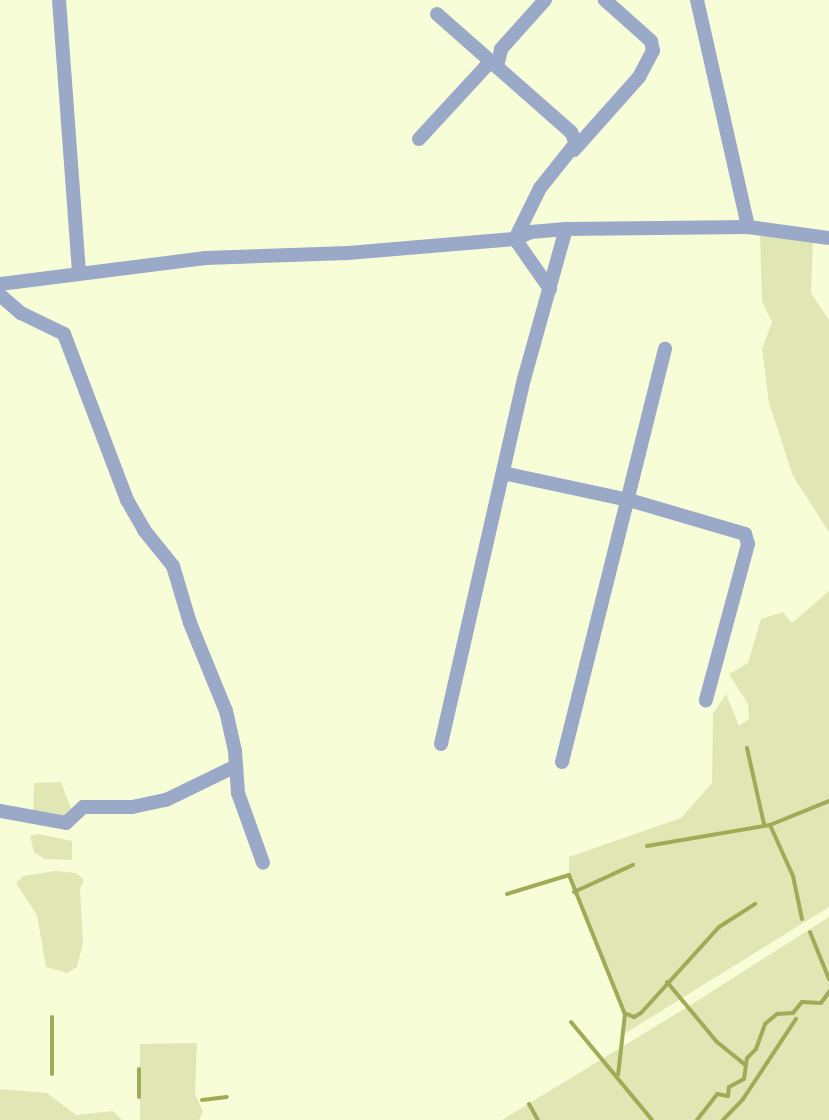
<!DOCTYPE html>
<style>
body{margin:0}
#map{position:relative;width:829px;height:1120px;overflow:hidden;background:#f7fdd7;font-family:Manrope,sans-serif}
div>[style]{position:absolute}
.green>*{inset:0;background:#e0e7b4}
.stream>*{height:4px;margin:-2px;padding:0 2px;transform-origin:2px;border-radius:2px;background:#a1aa56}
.minor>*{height:14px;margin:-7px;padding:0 7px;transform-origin:7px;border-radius:7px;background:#9ba9c9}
span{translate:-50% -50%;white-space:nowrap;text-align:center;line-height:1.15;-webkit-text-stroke:10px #fff;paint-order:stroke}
</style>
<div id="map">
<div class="green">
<i style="clip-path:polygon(760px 233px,813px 239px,811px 293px,829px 320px,829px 532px,793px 476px,769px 403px,762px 349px,772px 322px,762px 301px)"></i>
<i style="clip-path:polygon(829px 591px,829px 907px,624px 1034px,625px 1013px,569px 875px,569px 857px,681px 818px,712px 783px,713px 714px,726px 694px,739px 726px,749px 719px,748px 704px,729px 674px,748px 663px,761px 619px,783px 612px,792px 623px)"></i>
<i style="clip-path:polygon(61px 782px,74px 817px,33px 814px,34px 783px)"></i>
<i style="clip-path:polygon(38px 834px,72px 841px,72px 860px,44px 859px,34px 852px,30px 836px)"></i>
<i style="clip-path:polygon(55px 871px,76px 873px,84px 880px,80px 889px,83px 943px,77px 967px,67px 973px,46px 967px,37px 915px,16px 883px,23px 876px)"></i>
<i style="clip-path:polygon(829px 917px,829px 1120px,502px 1120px,689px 1006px)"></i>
<i style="clip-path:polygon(197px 1043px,195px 1094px,203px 1111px,199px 1120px,140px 1120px,140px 1044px)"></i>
<i style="clip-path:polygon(0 1089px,47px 1093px,76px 1115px,113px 1111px,122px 1120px,0 1120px)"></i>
</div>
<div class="stream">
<i style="left:747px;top:748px;width:78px;rotate:77.4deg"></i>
<i style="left:647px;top:846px;width:125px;rotate:-9.7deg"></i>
<i style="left:574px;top:892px;width:65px;rotate:-24.6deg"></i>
<i style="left:507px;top:894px;width:65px;rotate:-17deg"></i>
<i style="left:569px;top:875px;width:150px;rotate:68.1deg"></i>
<i style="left:625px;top:1014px;width:61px;rotate:96.5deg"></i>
<i style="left:802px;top:919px;width:44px;rotate:-101.8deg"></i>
<i style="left:793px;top:876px;width:56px;rotate:-114.3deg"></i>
<i style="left:770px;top:825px;width:64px;rotate:-22.1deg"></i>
<i style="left:810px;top:932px;width:51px;rotate:68deg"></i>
<i style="left:667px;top:982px;width:78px;rotate:50.2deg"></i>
<i style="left:717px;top:1042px;width:36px;rotate:39deg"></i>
<i style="left:627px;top:1014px;width:8px;rotate:23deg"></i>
<i style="left:634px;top:1017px;width:8px;rotate:-30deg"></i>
<i style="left:641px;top:1013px;width:116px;rotate:-47.8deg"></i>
<i style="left:719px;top:927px;width:43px;rotate:-32.6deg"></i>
<i style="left:571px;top:1022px;width:127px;rotate:50.4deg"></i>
<i style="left:52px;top:1074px;width:57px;rotate:-90deg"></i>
<i style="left:139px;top:1097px;width:28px;rotate:-90deg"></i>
<i style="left:202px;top:1100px;width:25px;rotate:-7deg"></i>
<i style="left:529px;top:1104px;width:18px;rotate:61deg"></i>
<i style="left:697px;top:1120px;width:33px;rotate:-52deg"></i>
<i style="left:717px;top:1094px;width:11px;rotate:10deg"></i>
<i style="left:728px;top:1096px;width:9px;rotate:-84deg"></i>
<i style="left:729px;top:1087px;width:17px;rotate:-28deg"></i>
<i style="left:744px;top:1079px;width:21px;rotate:-82deg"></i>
<i style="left:747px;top:1058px;width:13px;rotate:-45deg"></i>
<i style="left:756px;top:1049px;width:27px;rotate:-70deg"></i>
<i style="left:765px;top:1024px;width:16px;rotate:-40deg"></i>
<i style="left:777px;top:1014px;width:16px;rotate:-4deg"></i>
<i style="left:793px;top:1013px;width:14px;rotate:-51deg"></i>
<i style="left:802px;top:1002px;width:19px;rotate:3deg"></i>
<i style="left:821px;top:1003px;width:14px;rotate:-54deg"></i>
<i style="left:723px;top:1120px;width:29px;rotate:-46deg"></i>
<i style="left:743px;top:1099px;width:96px;rotate:-56.5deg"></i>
</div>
<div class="minor">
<i style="left:59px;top:0;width:273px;rotate:85.8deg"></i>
<i style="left:697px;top:0;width:233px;rotate:77.3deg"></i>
<i style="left:437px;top:14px;width:179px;rotate:41.4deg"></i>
<i style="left:571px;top:132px;width:12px;rotate:66deg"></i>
<i style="left:576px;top:143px;width:58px;rotate:128.7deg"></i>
<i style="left:540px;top:188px;width:57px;rotate:116.1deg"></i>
<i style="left:515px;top:239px;width:61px;rotate:55deg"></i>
<i style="left:497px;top:67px;width:18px;rotate:-77deg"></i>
<i style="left:501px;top:49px;width:66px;rotate:-48.1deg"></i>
<i style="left:419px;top:139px;width:106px;rotate:-47.3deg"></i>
<i style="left:574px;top:150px;width:98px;rotate:-48.3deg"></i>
<i style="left:639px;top:77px;width:30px;rotate:-62deg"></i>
<i style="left:653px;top:51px;width:10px;rotate:-101deg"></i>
<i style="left:651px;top:41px;width:62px;rotate:-138.3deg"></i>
<i style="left:0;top:284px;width:207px;rotate:-7.2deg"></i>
<i style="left:205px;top:258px;width:143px;rotate:-2deg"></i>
<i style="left:348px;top:253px;width:168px;rotate:-4.8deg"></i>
<i style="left:515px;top:239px;width:17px;rotate:-24deg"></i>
<i style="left:531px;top:232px;width:35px;rotate:-5deg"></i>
<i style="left:566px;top:229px;width:182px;rotate:-0.6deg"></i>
<i style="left:748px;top:227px;width:82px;rotate:7.7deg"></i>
<i style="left:0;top:295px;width:28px;rotate:41deg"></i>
<i style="left:21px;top:313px;width:48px;rotate:26deg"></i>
<i style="left:64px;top:334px;width:178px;rotate:69.2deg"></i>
<i style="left:127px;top:500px;width:34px;rotate:60deg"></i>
<i style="left:144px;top:530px;width:46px;rotate:51.1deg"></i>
<i style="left:173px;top:566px;width:59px;rotate:73.4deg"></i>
<i style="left:190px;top:623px;width:95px;rotate:67.8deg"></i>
<i style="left:226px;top:711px;width:41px;rotate:77.3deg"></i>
<i style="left:235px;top:751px;width:42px;rotate:85.9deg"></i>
<i style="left:238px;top:793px;width:74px;rotate:70.3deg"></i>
<i style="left:503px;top:473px;width:129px;rotate:12.1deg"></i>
<i style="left:629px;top:500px;width:121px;rotate:16.3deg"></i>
<i style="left:745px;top:534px;width:10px;rotate:73deg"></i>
<i style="left:748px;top:544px;width:162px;rotate:105.1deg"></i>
<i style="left:441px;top:744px;width:374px;rotate:-77.2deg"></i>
<i style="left:524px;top:379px;width:156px;rotate:-74.4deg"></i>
<i style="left:562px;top:762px;width:426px;rotate:-76deg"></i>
<i style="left:0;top:811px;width:67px;rotate:10.3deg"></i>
<i style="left:66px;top:823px;width:23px;rotate:-43deg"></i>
<i style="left:83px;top:807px;width:49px"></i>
<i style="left:132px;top:807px;width:35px;rotate:-12deg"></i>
<i style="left:166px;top:800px;width:76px;rotate:-25.9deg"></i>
</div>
</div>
